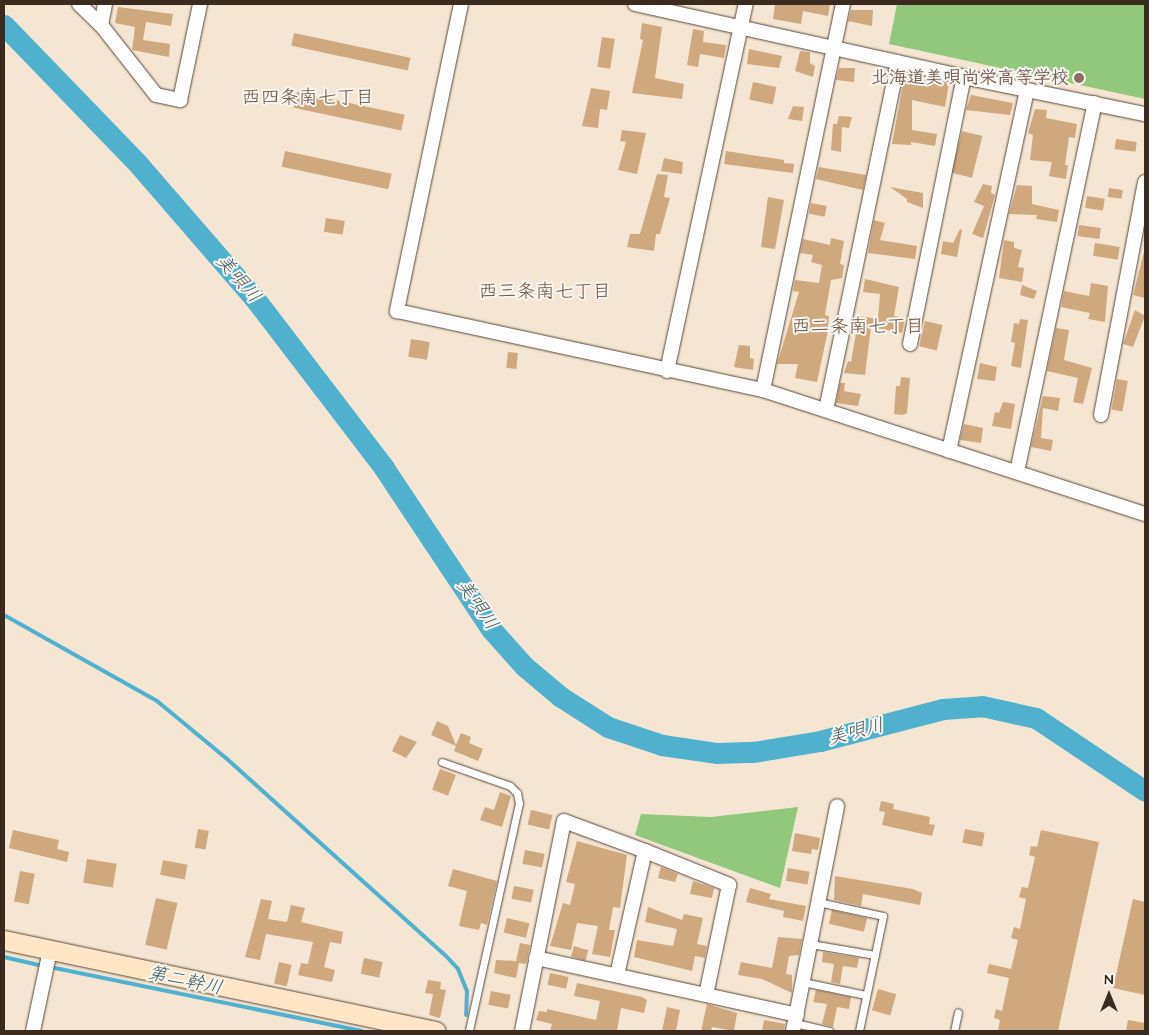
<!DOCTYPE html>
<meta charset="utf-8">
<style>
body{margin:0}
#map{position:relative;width:1149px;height:1035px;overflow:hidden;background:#f4e6d2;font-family:"Architects Daughter","Klee One",sans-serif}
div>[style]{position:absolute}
.green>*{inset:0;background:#92c87b}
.stream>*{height:4px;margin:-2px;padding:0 2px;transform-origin:2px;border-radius:2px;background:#50b1cf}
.river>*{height:21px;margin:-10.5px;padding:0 10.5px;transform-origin:10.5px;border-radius:10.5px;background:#50b1cf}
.building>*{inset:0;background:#cfa87e;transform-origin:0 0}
.roads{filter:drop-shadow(0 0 1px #574639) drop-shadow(0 0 1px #574639)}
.lane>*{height:7px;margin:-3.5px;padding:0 3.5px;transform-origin:3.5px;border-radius:3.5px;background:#fff}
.street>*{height:14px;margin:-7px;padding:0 7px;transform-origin:7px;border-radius:7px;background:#fff}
.secondary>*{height:19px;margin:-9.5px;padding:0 9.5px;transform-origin:9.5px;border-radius:9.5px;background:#fee5c5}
.dots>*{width:14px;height:14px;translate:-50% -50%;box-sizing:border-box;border:2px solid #f6f6f2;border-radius:50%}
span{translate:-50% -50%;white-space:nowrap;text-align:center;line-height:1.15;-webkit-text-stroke:4px #f6f6f2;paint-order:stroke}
.education-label{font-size:18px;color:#785e54;font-weight:700}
.right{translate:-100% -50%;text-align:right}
.neighbourhood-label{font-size:19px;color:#6f5640}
.water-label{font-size:19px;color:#42595c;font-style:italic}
.frame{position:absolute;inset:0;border:5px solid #3b2a1e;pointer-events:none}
.north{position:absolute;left:1084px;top:970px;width:50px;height:50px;-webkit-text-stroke:4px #f6f6f2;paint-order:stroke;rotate:0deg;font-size:14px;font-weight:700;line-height:20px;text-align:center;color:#3b2a1e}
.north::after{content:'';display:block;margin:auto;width:18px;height:22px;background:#3b2a1e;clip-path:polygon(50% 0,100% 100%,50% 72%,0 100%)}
</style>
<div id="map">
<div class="green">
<i style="clip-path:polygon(897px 4px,1145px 4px,1145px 99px,889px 44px)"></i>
<i style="clip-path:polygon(798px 807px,780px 888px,635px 835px,641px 814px,711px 817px)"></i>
</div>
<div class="stream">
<i style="left:4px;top:615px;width:176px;rotate:29.3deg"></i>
<i style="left:157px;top:701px;width:89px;rotate:39.6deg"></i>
<i style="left:226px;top:758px;width:296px;rotate:42deg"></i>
<i style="left:446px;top:956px;width:18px;rotate:47deg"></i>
<i style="left:458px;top:969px;width:24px;rotate:68deg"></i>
<i style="left:467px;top:991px;width:24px;rotate:92deg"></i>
<i style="left:4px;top:957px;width:40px;rotate:13deg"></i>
<i style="left:50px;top:967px;width:318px;rotate:11.6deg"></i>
</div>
<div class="river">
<i style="left:4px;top:25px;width:194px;rotate:46deg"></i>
<i style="left:139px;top:165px;width:177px;rotate:49.1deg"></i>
<i style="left:255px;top:299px;width:213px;rotate:52.6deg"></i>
<i style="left:384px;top:468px;width:193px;rotate:56.4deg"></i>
<i style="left:491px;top:629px;width:50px;rotate:48.3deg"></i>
<i style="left:524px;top:666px;width:48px;rotate:40deg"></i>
<i style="left:561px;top:697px;width:56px;rotate:32.6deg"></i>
<i style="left:608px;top:727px;width:57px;rotate:18.4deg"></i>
<i style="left:662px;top:745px;width:56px;rotate:8.3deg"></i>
<i style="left:717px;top:753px;width:36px;rotate:-2deg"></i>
<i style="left:753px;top:752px;width:68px;rotate:-9.3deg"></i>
<i style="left:820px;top:741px;width:127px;rotate:-14.6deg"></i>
<i style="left:943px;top:709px;width:39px;rotate:-4deg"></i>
<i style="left:982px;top:706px;width:55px;rotate:12.5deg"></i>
<i style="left:1036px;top:718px;width:131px;rotate:33.8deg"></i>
</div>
<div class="building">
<i style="clip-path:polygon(775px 4px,830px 4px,828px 16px,803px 11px,801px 24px,773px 19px)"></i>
<i style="clip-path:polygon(118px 7px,173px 14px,171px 26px,146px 22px,143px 40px,170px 44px,169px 57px,132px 50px,135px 27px,115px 23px)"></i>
<i style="clip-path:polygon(851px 10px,873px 10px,872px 26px,848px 21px)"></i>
<i style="clip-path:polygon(642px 23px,662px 27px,655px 78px,684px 84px,682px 99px,632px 93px,643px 40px,640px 39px)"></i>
<i style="clip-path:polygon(693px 29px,704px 31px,703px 42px,726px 45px,724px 58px,700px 54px,698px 67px,687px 65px)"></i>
<i style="left:294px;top:33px;width:119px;height:13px;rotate:12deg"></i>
<i style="left:602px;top:37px;width:13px;height:30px;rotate:9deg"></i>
<i style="clip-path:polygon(749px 49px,782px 56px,779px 68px,747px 64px)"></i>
<i style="clip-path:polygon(800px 51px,810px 52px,810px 63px,815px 66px,813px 77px,795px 71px)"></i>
<i style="clip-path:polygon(839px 68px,855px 68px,854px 82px,836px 80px)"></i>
<i style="clip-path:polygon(904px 78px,949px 83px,945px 107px,912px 100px,912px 130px,937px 134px,935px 146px,911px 142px,911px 145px,892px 144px)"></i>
<i style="left:753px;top:82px;width:24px;height:18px;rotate:12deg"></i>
<i style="clip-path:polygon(591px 88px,610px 91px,607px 110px,600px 109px,598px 128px,582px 126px)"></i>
<i style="left:297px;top:92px;width:110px;height:16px;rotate:12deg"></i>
<i style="clip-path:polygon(971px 95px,1013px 103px,1010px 115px,966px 110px)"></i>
<i style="clip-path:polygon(793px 106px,804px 107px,802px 121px,788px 119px)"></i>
<i style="clip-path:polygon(1035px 109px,1047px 110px,1046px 118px,1077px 124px,1075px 138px,1069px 137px,1065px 165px,1068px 165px,1066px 179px,1049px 176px,1052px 162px,1030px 160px,1033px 135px,1028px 133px)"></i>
<i style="clip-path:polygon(839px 116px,852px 117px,849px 128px,842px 127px,841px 152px,831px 150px,833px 124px,837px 124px)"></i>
<i style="clip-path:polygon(622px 130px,646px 133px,637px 174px,618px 170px,626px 142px,620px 141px)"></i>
<i style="left:962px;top:131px;width:21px;height:43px;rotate:14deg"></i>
<i style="left:1116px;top:139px;width:21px;height:10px;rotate:8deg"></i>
<i style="left:285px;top:151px;width:109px;height:16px;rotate:12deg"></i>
<i style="clip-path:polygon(726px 151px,784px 160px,784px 163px,794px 164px,793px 173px,724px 164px)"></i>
<i style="clip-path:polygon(664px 158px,683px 162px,682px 174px,661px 171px)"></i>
<i style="clip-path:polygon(819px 167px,866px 175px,863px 190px,816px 179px)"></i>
<i style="clip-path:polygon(657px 174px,668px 175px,664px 197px,670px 198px,660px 234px,656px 234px,654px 251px,627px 247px,630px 234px,640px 234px)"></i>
<i style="clip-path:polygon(983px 184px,992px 186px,991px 193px,995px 195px,983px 238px,972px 234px,984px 206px,974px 202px)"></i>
<i style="clip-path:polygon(1017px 185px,1032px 186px,1032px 204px,1059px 210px,1057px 222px,1036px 219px,1037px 215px,1009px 214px)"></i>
<i style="clip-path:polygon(890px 187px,923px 193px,923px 208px,907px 202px,907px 199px)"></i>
<i style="left:1109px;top:188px;width:14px;height:9px;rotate:8deg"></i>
<i style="left:1087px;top:196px;width:18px;height:12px;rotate:9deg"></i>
<i style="clip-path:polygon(768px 197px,784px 200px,775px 249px,761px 247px)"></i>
<i style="left:811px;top:203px;width:16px;height:11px;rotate:11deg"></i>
<i style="left:326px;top:218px;width:19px;height:14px;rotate:9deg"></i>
<i style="clip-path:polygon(874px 220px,885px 223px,880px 240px,917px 246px,915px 259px,868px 253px)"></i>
<i style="left:1079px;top:225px;width:22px;height:11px;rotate:8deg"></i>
<i style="clip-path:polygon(960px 229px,962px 230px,957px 257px,941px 254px,943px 241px,953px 243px)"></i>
<i style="clip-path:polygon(831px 238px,844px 241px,840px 264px,844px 265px,842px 278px,831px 280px,825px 315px,829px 316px,827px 335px,817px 382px,795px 378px,798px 364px,777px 364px,799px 292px,793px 291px,795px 280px,819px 283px,822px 265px,811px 262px,813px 255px,800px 253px,803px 239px,830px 245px)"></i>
<i style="clip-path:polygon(1004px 240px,1014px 242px,1014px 248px,1022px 250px,1018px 267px,1024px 268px,1022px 282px,999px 278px)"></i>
<i style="left:1095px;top:243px;width:25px;height:13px;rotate:9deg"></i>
<i style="clip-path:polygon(1145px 248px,1145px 298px,1133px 295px)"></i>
<i style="clip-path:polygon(865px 279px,899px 287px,894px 316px,905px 318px,902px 333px,871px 327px,865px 375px,844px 373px,848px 361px,851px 362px,859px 316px,878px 319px,880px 294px,863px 292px)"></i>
<i style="clip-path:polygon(1091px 283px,1108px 286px,1105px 322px,1088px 319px,1090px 313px,1061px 307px,1064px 291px,1089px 296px)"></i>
<i style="clip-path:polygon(1022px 285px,1037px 291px,1034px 299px,1020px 295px)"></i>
<i style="clip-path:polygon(1135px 310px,1145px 316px,1133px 347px,1123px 344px)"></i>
<i style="clip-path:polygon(1020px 319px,1028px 320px,1021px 368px,1011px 366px,1015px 343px,1011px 342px,1014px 323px,1019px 324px)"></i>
<i style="left:925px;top:321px;width:18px;height:26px;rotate:13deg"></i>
<i style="clip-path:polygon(1056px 328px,1069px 330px,1064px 360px,1092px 368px,1083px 404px,1073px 402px,1078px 378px,1047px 371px)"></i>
<i style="left:411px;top:339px;width:19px;height:18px;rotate:9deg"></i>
<i style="clip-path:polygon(739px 345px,750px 346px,750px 358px,754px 359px,753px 370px,734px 367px)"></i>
<i style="left:508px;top:352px;width:10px;height:16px;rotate:6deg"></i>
<i style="clip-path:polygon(980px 363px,997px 367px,995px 381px,977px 379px)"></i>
<i style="clip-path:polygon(901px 377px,910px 378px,907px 413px,903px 415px,894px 414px,896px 386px,900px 386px)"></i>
<i style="left:1117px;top:379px;width:11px;height:31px;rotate:10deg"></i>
<i style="clip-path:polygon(840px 383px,845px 383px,844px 391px,861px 394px,858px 406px,836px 403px)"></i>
<i style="clip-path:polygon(1043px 396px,1060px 398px,1058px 411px,1043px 408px,1041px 438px,1053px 440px,1051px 451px,1031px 447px)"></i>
<i style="clip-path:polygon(1003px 402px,1015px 404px,1011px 429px,992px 426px,995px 412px,999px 413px)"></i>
<i style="clip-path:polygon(964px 424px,983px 428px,981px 443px,960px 440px)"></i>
<i style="clip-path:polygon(437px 721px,448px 726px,456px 745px,461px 733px,471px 737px,469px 743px,483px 749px,478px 761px,454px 751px,456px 746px,431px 735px)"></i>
<i style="clip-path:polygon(400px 735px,417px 742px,406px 758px,392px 751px)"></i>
<i style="left:440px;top:769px;width:17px;height:22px;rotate:21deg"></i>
<i style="clip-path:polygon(500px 792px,511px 796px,502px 827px,480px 820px,485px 807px,494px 810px)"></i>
<i style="clip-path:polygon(881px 801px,894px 804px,893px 809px,930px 817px,929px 824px,935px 825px,932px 836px,882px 825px,885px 812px,879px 811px)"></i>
<i style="left:531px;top:810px;width:22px;height:15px;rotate:13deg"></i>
<i style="left:198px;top:829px;width:11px;height:19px;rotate:10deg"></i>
<i style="left:965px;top:829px;width:20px;height:14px;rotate:11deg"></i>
<i style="clip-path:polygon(13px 830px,59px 840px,57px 849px,69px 852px,67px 862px,9px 848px)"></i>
<i style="clip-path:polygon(1041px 830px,1099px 842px,1058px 1031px,998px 1031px,1000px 1020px,994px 1018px,996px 1009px,1002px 1011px,1009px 978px,987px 973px,989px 964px,1011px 969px,1018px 940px,1011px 938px,1014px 927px,1020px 929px,1026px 899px,1019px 897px,1022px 887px,1028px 888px,1035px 857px,1029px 855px,1031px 846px,1037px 847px)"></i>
<i style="clip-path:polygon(795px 833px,820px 838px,818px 850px,812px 849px,811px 854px,792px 851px)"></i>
<i style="clip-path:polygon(577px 841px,627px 855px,620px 908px,613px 907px,609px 930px,615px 930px,610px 957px,592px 954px,598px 926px,577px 923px,571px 950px,550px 946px,563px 903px,570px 905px,575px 884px,566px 882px)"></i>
<i style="left:525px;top:850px;width:20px;height:14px;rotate:11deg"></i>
<i style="left:87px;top:859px;width:30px;height:24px;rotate:9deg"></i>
<i style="left:163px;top:860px;width:25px;height:15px;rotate:11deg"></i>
<i style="clip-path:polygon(661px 867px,678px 874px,675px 882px,658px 878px)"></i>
<i style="left:788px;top:868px;width:22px;height:13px;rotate:10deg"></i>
<i style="clip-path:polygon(453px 869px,497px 881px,487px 925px,481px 923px,479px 930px,459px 926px,467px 891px,448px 886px)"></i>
<i style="left:20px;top:871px;width:15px;height:31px;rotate:11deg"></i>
<i style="clip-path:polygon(835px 876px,913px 889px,922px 893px,920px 905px,863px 894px,861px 906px,834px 900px)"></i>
<i style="clip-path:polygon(693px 881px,714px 888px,712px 898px,690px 894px)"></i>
<i style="left:514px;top:886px;width:20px;height:13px;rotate:11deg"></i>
<i style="clip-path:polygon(750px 888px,771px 894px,769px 899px,806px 906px,803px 921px,783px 917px,784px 911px,746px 902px)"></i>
<i style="left:156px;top:898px;width:22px;height:48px;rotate:13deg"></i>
<i style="clip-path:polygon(261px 899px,272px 901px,268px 919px,287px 922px,291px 905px,305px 908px,301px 922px,343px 932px,341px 944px,330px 942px,324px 967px,335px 970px,332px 982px,298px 975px,301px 963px,308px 964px,313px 942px,266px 934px,260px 960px,245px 957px)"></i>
<i style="clip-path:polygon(1133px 899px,1145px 902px,1145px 995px,1113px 988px)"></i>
<i style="clip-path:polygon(648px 907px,682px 920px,684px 914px,703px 918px,697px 944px,707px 946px,705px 958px,695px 956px,692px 971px,634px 957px,637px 940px,673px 946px,677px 929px,645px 922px)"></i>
<i style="left:832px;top:910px;width:36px;height:14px;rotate:13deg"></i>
<i style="left:507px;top:918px;width:23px;height:15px;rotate:13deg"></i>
<i style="clip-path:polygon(778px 937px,802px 939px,799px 955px,789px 956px,786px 974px,792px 975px,792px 993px,762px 979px,738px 975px,741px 962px,772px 968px)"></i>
<i style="clip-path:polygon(520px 943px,530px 945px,526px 964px,519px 963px,516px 978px,494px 973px,496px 960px,516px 961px)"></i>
<i style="left:574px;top:946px;width:15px;height:11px;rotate:16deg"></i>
<i style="clip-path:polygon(823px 952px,859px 958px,857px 968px,843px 966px,840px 984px,831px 982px,834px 964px,822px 962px)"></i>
<i style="left:364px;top:958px;width:19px;height:16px;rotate:12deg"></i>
<i style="left:279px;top:962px;width:13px;height:22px;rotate:13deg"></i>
<i style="left:550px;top:973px;width:19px;height:12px;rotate:12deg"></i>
<i style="clip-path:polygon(428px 980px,441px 982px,440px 989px,446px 990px,440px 1018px,429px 1015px,433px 994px,425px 993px)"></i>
<i style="clip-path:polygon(577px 983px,642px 997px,647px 1000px,644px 1013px,621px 1008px,617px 1031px,550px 1031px,552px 1024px,536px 1020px,539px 1011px,547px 1012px,547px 1009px,596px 1020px,600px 1001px,574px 996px)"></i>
<i style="left:878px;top:989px;width:19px;height:22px;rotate:16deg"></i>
<i style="clip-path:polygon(816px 990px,851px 997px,849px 1009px,837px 1007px,833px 1027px,822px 1024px,827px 1004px,813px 1002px)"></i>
<i style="left:491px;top:991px;width:20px;height:14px;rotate:11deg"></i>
<i style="clip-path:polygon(707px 1004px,737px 1013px,734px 1031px,712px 1027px,711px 1031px,701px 1031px)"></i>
<i style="clip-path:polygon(667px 1007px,680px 1010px,676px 1031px,662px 1031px)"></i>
<i style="clip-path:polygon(764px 1020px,785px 1024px,784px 1031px,762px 1031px)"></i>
<i style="clip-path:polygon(1128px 1020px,1145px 1023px,1145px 1031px,1126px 1031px)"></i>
</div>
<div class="roads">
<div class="lane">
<i style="left:442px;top:762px;width:72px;rotate:19.4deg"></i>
<i style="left:510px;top:786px;width:10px;rotate:45deg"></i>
<i style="left:517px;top:793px;width:10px;rotate:79deg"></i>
<i style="left:519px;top:803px;width:233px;rotate:102.4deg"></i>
<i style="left:818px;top:902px;width:66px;rotate:12.2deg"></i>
<i style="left:883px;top:916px;width:117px;rotate:101.8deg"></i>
<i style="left:811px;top:944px;width:65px;rotate:9.8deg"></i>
<i style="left:803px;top:982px;width:64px;rotate:11.7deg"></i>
<i style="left:795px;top:1023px;width:35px;rotate:13deg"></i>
<i style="left:954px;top:1031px;width:19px;rotate:-78deg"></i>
</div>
<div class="street">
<i style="left:79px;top:4px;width:30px;rotate:44deg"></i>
<i style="left:101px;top:25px;width:89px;rotate:51.8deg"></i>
<i style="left:156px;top:95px;width:25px;rotate:12deg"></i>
<i style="left:180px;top:100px;width:98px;rotate:-78.2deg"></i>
<i style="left:461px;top:4px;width:314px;rotate:101.8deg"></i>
<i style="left:397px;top:311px;width:374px;rotate:12.2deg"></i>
<i style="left:763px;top:390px;width:402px;rotate:18deg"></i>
<i style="left:635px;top:4px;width:337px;rotate:12.5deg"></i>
<i style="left:964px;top:77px;width:185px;rotate:11.6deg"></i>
<i style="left:101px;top:25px;width:21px;rotate:-79deg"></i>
<i style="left:910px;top:344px;width:272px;rotate:-78.6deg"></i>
<i style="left:667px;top:371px;width:375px;rotate:-77.9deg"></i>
<i style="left:763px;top:390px;width:394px;rotate:-78.3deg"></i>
<i style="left:826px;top:410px;width:355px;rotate:-78.3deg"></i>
<i style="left:1101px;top:415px;width:237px;rotate:-79.3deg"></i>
<i style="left:949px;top:451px;width:369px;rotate:-77.8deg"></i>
<i style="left:1017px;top:472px;width:377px;rotate:-78.1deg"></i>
<i style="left:536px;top:958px;width:267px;rotate:12.3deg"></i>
<i style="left:617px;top:975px;width:127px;rotate:-77.3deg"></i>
<i style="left:645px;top:851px;width:91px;rotate:22deg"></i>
<i style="left:729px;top:885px;width:112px;rotate:101.8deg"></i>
<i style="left:33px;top:1031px;width:83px;rotate:-78.1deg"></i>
<i style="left:522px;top:1031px;width:214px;rotate:-78.7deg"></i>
<i style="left:564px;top:821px;width:86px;rotate:20.3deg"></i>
<i style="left:793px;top:1031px;width:229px;rotate:-78.9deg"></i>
</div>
<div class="secondary">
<i style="left:4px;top:940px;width:441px;rotate:11.9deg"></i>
</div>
</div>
<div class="dots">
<i style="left:1079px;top:78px;background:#8d6e63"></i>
</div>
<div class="education-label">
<span class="right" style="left:1069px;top:78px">北海道美唄尚栄高等学校</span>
</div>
<div class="neighbourhood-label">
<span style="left:308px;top:98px">西四条南七丁目</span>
<span style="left:545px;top:292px">西三条南七丁目</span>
<span style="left:858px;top:327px">西二条南七丁目</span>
</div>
<div class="water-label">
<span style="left:238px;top:279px;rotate:49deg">美唄川</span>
<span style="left:477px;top:605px;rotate:55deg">美唄川</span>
<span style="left:856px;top:732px;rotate:-14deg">美唄川</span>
<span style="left:185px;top:981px;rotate:12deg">第二幹川</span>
</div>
<div class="frame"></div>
<div class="north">N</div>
</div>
